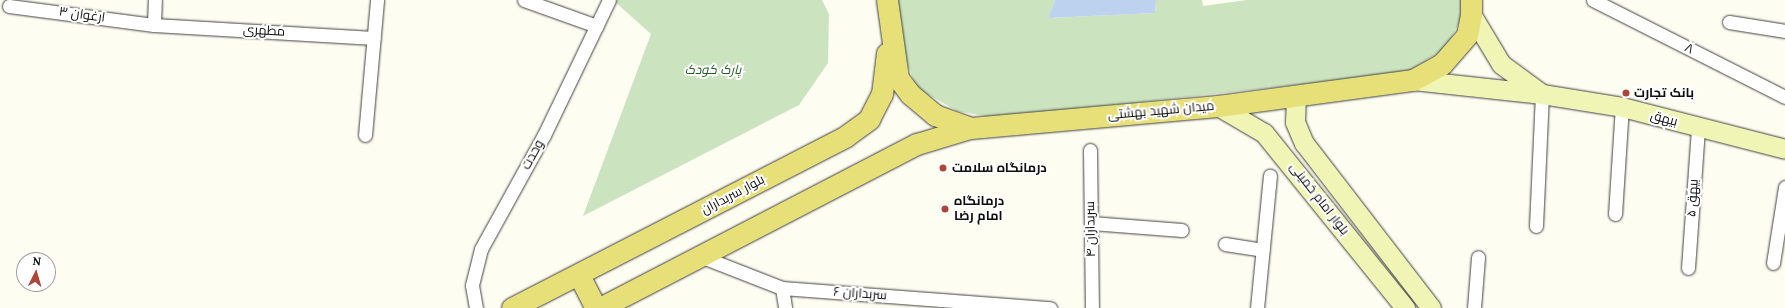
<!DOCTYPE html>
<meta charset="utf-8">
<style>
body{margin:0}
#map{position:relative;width:1785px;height:308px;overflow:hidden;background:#fdfdf1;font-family:Lora,Cairo,serif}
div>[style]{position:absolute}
.green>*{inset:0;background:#cbe4bf}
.water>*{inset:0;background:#bcd2ee}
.roads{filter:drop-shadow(0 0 1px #414141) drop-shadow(0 0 1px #414141)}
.street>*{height:13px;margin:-6.5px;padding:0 6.5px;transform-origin:6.5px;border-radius:6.5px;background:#fff}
.secondary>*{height:19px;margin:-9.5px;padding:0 9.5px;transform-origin:9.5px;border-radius:9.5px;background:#f0f5b5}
.primary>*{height:21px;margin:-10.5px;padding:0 10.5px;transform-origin:10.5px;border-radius:10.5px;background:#e7e078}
.dots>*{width:11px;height:11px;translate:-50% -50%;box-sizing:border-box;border:2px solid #fff;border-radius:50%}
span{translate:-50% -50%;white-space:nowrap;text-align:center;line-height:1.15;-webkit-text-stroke:4px #fff;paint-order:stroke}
.street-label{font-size:13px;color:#0e0e0e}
.park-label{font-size:13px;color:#285e27;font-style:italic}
.poi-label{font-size:13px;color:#0e0e0e;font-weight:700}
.left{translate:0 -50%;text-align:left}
.north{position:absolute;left:16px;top:252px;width:40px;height:40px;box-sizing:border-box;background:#fff;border:1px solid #9f9f9f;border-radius:50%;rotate:5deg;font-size:11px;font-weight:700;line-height:16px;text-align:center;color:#0e0e0e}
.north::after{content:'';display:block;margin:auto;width:14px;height:18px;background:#ac4738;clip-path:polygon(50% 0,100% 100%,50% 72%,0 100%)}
</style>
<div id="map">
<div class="green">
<i style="clip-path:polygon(613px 0,822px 0,829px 14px,828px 63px,799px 105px,583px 216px,651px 34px)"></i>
<i style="clip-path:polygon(897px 0,1055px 0,1048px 18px,1155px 13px,1156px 0,1202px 0,1203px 6px,1247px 0,1464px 0,1464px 14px,1445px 49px,1405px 73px,995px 118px,957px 111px,917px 88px,903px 53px)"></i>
</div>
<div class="water">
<i style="clip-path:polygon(1055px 0,1156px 0,1155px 13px,1048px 18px)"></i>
</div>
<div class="roads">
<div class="street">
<i style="left:524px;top:0;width:77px;rotate:19.6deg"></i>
<i style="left:1593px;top:0;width:215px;rotate:26.8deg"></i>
<i style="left:9px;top:6px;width:146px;rotate:7.5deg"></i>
<i style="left:154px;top:25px;width:220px;rotate:3.4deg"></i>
<i style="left:1729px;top:22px;width:57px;rotate:9.1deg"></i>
<i style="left:154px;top:25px;width:25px;rotate:-88deg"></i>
<i style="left:365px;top:135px;width:136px;rotate:-84.9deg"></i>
<i style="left:1090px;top:150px;width:158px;rotate:89.3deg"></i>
<i style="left:1615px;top:214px;width:107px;rotate:-86.3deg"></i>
<i style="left:1091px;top:223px;width:91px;rotate:4.4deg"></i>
<i style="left:1536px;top:226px;width:132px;rotate:-87.4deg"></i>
<i style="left:1225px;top:244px;width:38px;rotate:9deg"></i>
<i style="left:700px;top:256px;width:88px;rotate:21.3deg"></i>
<i style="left:782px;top:288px;width:269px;rotate:4.3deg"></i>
<i style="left:1773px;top:263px;width:77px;rotate:-81deg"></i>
<i style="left:1688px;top:268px;width:140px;rotate:-85.9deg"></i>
<i style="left:782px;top:288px;width:20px;rotate:81deg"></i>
<i style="left:476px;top:308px;width:23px;rotate:-100deg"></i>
<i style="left:472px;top:285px;width:37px;rotate:-76deg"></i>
<i style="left:481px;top:249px;width:130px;rotate:-61.1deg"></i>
<i style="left:544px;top:135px;width:150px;rotate:-64.3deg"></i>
<i style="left:1257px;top:308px;width:133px;rotate:-84.4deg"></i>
<i style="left:1474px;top:308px;width:51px;rotate:-85.5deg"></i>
</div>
<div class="secondary">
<i style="left:1471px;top:14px;width:58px;rotate:59deg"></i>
<i style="left:1501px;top:64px;width:51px;rotate:36.2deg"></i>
<i style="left:1413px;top:80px;width:130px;rotate:6.2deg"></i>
<i style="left:1542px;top:94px;width:81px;rotate:9.2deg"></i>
<i style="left:1622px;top:107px;width:168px;rotate:14.4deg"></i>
<i style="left:1296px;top:95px;width:27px;rotate:92deg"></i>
<i style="left:1295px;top:122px;width:23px;rotate:67deg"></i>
<i style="left:1304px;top:143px;width:208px;rotate:52.4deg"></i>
<i style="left:1218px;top:106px;width:53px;rotate:30.4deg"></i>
<i style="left:1264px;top:133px;width:225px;rotate:51.1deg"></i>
</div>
<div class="primary">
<i style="left:887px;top:0;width:79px;rotate:82deg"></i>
<i style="left:898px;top:78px;width:20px;rotate:53deg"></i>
<i style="left:910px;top:94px;width:33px;rotate:40deg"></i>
<i style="left:935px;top:115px;width:37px;rotate:20deg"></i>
<i style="left:970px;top:128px;width:249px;rotate:-5.1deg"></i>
<i style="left:1218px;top:106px;width:197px;rotate:-7.6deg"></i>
<i style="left:1413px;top:80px;width:33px;rotate:-29deg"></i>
<i style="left:1442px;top:64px;width:38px;rotate:-49deg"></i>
<i style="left:1467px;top:35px;width:21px;rotate:-79deg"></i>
<i style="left:1471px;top:14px;width:14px;rotate:-90deg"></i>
<i style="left:579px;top:275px;width:37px;rotate:63deg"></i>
<i style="left:512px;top:308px;width:376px;rotate:-27.2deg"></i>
<i style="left:846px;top:136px;width:29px;rotate:-36deg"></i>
<i style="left:869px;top:119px;width:28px;rotate:-63deg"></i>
<i style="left:882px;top:94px;width:41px;rotate:-83deg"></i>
<i style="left:600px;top:308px;width:357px;rotate:-27.4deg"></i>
<i style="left:917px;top:144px;width:55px;rotate:-16.8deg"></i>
</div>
</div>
<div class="dots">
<i style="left:1626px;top:93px;background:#ac4738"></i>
<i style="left:943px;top:168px;background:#ac4738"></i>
<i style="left:945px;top:209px;background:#ac4738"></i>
</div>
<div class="street-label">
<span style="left:82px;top:15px;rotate:8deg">ارغوان ۳</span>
<span style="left:264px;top:31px;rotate:3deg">مطهری</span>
<span style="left:1689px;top:49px;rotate:27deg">۸</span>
<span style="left:1161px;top:111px;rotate:-5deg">میدان شهید بهشتی</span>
<span style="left:1664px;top:119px;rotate:15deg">بیهق</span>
<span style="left:533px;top:155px;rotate:-61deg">وحدت</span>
<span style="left:733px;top:195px;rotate:-28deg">بلوار سربداران</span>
<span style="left:1693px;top:198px;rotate:-86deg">بیهق ۵</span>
<span style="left:1319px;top:199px;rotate:52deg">بلوار امام خمینی</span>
<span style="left:1091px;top:229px;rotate:-91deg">سربداران ۴</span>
<span style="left:860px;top:294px;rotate:4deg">سربداران ۶</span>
</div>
<div class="park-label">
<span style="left:713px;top:70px">پارک کودک</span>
</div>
<div class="poi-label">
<span class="left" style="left:1634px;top:93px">بانک تجارت</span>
<span class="left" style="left:952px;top:168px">درمانگاه سلامت</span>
<span class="left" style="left:954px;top:209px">درمانگاه<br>امام رضا</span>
</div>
<div class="north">N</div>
</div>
